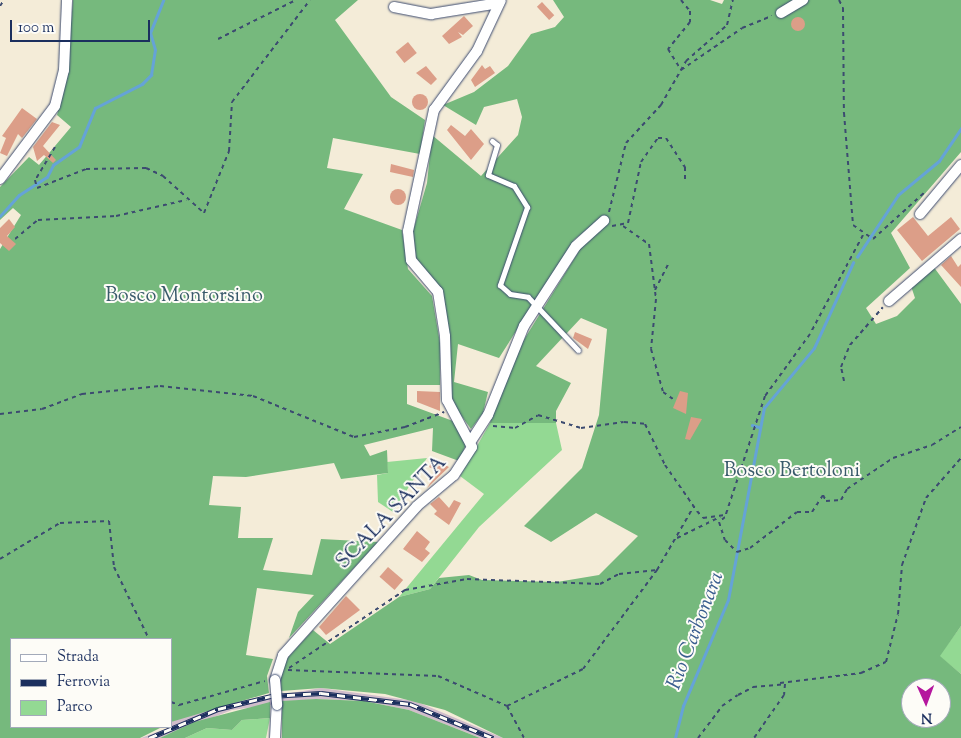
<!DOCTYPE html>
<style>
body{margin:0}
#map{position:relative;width:961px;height:738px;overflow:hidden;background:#f4ecd8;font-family:"Sorts Mill Goudy",serif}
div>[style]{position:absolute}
.industrial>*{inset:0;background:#d1bdcb}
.green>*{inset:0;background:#93d993}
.forest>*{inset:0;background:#76b97d}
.stream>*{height:2.5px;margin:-1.25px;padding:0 1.25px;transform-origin:1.25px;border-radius:1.25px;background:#65a3d7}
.building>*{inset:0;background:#dc9e88;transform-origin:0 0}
.round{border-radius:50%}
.path>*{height:2px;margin-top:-1px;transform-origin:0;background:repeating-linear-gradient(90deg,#3c4b70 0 4px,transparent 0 8px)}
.roads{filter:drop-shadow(0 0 1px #3c4b70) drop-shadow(0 0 1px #3c4b70)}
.service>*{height:5px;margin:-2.5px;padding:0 2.5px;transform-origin:2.5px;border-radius:2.5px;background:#fff}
.minor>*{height:10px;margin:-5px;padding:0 5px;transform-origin:5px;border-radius:5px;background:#fff}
.rail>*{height:4.5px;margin-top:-2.25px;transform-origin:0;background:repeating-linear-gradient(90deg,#fdfcf7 0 8px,#1b2f5e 0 16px);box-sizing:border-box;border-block:1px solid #1b2f5e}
.bridges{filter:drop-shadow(0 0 1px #3c4b70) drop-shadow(0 0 1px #3c4b70)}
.minor-bridge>*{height:10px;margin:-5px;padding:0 5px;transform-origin:5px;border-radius:5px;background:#fff}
span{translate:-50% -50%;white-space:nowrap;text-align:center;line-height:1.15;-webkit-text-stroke:4px #fdfcf7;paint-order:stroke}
.park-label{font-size:20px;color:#395a6b}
.street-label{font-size:20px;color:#1b2f5e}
.water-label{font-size:21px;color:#395d8e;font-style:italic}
.legend{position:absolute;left:10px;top:638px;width:162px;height:90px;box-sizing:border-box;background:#fdfcf7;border:1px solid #a3aaba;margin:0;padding:6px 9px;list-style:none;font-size:15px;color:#1b2f5e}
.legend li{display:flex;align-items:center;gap:10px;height:25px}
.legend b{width:25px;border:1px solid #a3aaba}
.north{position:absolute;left:901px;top:678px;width:50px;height:50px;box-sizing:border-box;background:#fdfcf7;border:1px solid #a3aaba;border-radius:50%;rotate:178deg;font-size:14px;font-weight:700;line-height:20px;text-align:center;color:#1b2f5e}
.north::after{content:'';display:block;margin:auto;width:18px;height:22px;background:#b5179e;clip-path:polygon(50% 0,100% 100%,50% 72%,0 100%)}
.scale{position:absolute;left:10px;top:20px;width:140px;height:22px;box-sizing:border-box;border:2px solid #1b2f5e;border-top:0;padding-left:6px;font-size:15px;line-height:18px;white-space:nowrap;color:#1b2f5e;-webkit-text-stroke:4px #fdfcf7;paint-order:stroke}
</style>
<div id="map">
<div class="industrial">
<i style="clip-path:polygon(321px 688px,415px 701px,503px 738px,480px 738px,409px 710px,364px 701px,316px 699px,232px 710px,160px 738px,141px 738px,171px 727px,171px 722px,189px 714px,225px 704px)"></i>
</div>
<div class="green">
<i style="clip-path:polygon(490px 423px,556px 423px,562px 450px,479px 527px,430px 589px,399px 597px,484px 494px,460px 476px)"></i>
<i style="clip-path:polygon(427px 458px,393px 512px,378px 502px,377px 475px,388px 473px,387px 462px)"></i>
<i style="clip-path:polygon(961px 626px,961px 674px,939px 656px)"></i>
<i style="clip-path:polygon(270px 718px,266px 738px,185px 738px,207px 728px,232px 730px,242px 720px)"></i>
</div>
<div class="forest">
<i style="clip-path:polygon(73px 0,358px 0,335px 20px,391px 97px,425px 120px,420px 154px,333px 138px,327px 168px,363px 174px,344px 209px,402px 230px,408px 269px,432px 296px,440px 343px,440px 385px,407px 385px,407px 404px,453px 421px,465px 437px,465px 447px,459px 461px,432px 451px,433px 428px,364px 445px,370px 456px,387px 450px,388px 473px,341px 479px,334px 463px,246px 477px,213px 476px,209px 505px,241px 507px,238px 538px,273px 538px,263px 570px,312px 575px,321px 539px,378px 542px,289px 638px,298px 612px,314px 595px,257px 588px,246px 655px,273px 659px,267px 676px,269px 693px,171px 722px,171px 639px,11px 639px,11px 727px,162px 727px,140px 738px,0 738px,0 249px,21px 215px,13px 208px,0 220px,0 187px,29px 157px,39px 165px,71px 127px,57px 115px,66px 80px)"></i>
<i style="clip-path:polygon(evenodd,553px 0,710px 0,722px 4px,724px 0,961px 0,961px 152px,891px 233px,910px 268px,866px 308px,876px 324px,897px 316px,915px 298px,911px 286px,933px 266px,961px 304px,961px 626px,940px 656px,961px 674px,961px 738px,503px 738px,445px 710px,385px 694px,321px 688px,281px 691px,281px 665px,313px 630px,330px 644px,399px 597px,430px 589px,439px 578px,469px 575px,482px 580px,557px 582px,599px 575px,638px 536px,596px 513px,551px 542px,524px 526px,582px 468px,599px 415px,607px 329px,581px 318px,536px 366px,571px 383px,556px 411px,556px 423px,490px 423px,512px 359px,582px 246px,609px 219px,601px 218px,574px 240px,499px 358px,458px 344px,454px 382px,488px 392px,483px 413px,471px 429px,455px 407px,449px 387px,450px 340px,443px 291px,416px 258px,413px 231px,427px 183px,432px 135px,481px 176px,518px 135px,522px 117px,517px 99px,484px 107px,476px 125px,443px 105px,474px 92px,508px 66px,531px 34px,555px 27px,564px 17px,553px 0,911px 688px,941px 688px,941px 718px,911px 718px,911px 688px)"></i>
<i style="clip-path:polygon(316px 699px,364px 701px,409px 710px,480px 738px,282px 738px,282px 701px)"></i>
<i style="clip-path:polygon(270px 702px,270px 718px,242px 720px,232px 730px,207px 728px,185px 738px,160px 738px,194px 722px)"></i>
</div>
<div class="stream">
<i style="left:0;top:216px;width:28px;rotate:-48deg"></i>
<i style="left:19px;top:195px;width:33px;rotate:-33deg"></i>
<i style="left:47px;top:177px;width:13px;rotate:-63deg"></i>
<i style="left:53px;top:165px;width:32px;rotate:-35deg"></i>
<i style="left:79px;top:147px;width:42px;rotate:-67.7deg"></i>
<i style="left:95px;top:108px;width:53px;rotate:-27.1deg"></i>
<i style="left:142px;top:84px;width:13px;rotate:-45deg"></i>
<i style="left:151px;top:75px;width:25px;rotate:-81deg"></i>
<i style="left:155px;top:50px;width:18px;rotate:-106deg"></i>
<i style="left:150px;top:33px;width:35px;rotate:-68deg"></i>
<i style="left:857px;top:257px;width:74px;rotate:-56.5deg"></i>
<i style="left:898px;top:195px;width:53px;rotate:-39.7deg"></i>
<i style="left:939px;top:161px;width:40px;rotate:-56deg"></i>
<i style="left:752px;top:425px;width:7px;rotate:16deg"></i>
<i style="left:675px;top:738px;width:33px;rotate:-76deg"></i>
<i style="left:683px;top:706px;width:115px;rotate:-67deg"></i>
<i style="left:728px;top:600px;width:195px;rotate:-79.4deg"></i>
<i style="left:764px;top:408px;width:78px;rotate:-50.2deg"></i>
<i style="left:814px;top:348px;width:94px;rotate:-65.4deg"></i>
</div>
<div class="building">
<i style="left:542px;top:2px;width:18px;height:7px;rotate:47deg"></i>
<i style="clip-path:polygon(464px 16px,473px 26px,463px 35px,458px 32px,462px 37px,449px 44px,442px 36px)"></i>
<i class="round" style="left:791px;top:17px;width:14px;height:14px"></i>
<i style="left:408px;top:42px;width:14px;height:16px;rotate:51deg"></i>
<i style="clip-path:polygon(482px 65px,485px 69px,490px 66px,495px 73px,475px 87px,471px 80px)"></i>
<i style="clip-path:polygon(426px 66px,437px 79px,431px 85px,416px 73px)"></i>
<i class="round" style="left:412px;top:94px;width:16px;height:16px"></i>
<i style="clip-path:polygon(22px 108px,37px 119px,22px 138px,18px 134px,7px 156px,0 153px,6px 138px,2px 136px)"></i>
<i style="clip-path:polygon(52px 122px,60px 125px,43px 146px,56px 160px,53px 163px,44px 155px,37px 161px,33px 147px)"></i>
<i style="clip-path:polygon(451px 125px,465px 136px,471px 129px,484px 144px,471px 160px,447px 130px)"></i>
<i style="clip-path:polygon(391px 164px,414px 170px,413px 177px,390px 172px)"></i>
<i class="round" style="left:390px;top:189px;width:16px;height:16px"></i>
<i style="clip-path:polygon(913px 217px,928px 236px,951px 217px,960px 229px,922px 261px,897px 230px)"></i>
<i style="clip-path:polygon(9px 219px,15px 227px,7px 236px,16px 244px,9px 251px,0 243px,0 228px)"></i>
<i style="clip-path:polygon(951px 256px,958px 267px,961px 264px,961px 287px,941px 265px)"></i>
<i style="clip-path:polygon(575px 332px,592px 339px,588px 349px,573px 338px)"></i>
<i style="clip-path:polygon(417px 391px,440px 392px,440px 411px,417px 402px)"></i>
<i style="clip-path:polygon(680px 391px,688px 393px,686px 414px,673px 408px)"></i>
<i style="clip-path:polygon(691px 417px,702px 419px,690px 440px,685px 439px)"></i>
<i style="clip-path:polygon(433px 459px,449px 467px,427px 488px,438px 471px,429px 467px)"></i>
<i style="clip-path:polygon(439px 497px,449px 508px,454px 500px,461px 503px,449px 525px,434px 514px,437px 511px,430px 504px)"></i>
<i style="clip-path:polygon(417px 531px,430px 542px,425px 549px,430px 553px,422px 562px,403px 549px)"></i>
<i style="left:388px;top:567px;width:20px;height:13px;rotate:41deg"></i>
<i style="clip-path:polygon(346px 596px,360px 610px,326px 635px,319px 627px)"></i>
</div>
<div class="path">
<i style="left:681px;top:0;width:14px;rotate:51deg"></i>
<i style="left:690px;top:11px;width:11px;rotate:90deg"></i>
<i style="left:690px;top:22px;width:35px;rotate:129deg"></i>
<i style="left:668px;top:49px;width:25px;rotate:58deg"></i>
<i style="left:681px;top:70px;width:74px;rotate:-34.5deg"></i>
<i style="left:742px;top:28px;width:32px;rotate:-22deg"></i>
<i style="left:839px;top:0;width:9px;rotate:63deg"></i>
<i style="left:843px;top:8px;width:105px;rotate:89.5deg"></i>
<i style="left:844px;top:113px;width:112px;rotate:85.4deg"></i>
<i style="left:853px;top:225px;width:24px;rotate:35deg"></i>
<i style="left:873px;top:239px;width:70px;rotate:-42.1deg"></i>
<i style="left:0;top:6px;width:7px;rotate:-56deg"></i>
<i style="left:218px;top:39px;width:87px;rotate:-26.6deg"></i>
<i style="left:55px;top:147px;width:39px;rotate:121deg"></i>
<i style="left:35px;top:180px;width:8px;rotate:76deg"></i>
<i style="left:37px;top:188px;width:53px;rotate:-21.2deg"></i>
<i style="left:86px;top:169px;width:60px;rotate:-1deg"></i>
<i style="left:146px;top:168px;width:19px;rotate:25deg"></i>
<i style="left:163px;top:176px;width:55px;rotate:42.1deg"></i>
<i style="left:204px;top:213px;width:67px;rotate:-68deg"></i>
<i style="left:229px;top:151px;width:49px;rotate:-86.5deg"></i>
<i style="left:232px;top:102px;width:128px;rotate:-52.6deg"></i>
<i style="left:609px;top:212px;width:71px;rotate:-76.2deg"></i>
<i style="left:626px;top:143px;width:52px;rotate:-47.4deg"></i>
<i style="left:661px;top:105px;width:51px;rotate:-60.4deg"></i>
<i style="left:686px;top:61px;width:55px;rotate:-41.3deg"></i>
<i style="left:727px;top:25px;width:26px;rotate:-77deg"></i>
<i style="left:612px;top:226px;width:16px;rotate:-11deg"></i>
<i style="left:628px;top:223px;width:62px;rotate:-78deg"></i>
<i style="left:641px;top:162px;width:29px;rotate:-55deg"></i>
<i style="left:658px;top:138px;width:8px"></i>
<i style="left:666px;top:138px;width:35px;rotate:57deg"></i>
<i style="left:685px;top:167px;width:13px;rotate:90deg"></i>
<i style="left:623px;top:226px;width:32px;rotate:35deg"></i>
<i style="left:649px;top:244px;width:55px;rotate:82.7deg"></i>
<i style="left:656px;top:299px;width:50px;rotate:95.7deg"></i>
<i style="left:651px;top:349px;width:45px;rotate:74.4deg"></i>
<i style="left:663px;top:392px;width:12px;rotate:35deg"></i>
<i style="left:863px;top:235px;width:112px;rotate:118.2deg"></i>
<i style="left:810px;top:334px;width:77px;rotate:126deg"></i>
<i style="left:765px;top:396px;width:127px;rotate:108.3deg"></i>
<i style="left:725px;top:517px;width:8px;rotate:140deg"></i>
<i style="left:719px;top:522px;width:19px;rotate:72deg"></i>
<i style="left:725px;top:540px;width:17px;rotate:45deg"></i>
<i style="left:737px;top:552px;width:14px;rotate:-17deg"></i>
<i style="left:750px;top:548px;width:59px;rotate:-37.5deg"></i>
<i style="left:797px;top:512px;width:15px"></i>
<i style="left:812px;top:512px;width:20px;rotate:-57deg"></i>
<i style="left:823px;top:495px;width:7px;rotate:63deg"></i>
<i style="left:826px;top:501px;width:15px;rotate:-4deg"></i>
<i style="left:841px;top:500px;width:13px;rotate:-61deg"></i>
<i style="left:847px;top:489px;width:55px;rotate:-34deg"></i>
<i style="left:893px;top:458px;width:41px;rotate:-18.4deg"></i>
<i style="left:932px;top:445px;width:34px;rotate:-32deg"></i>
<i style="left:15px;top:239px;width:30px;rotate:-40deg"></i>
<i style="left:38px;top:220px;width:78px;rotate:-2.9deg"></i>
<i style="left:116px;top:216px;width:72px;rotate:-12.9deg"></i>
<i style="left:655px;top:290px;width:29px;rotate:-63deg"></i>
<i style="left:844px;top:381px;width:14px;rotate:-102deg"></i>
<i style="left:841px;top:367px;width:24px;rotate:-68deg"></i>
<i style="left:850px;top:345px;width:50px;rotate:-49deg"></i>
<i style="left:0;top:414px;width:42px;rotate:-6.8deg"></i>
<i style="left:42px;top:409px;width:43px;rotate:-20.6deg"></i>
<i style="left:82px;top:394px;width:78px;rotate:-5.9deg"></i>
<i style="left:160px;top:386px;width:94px;rotate:6.1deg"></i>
<i style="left:253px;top:396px;width:109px;rotate:22.1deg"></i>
<i style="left:354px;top:437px;width:52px;rotate:-11.1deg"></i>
<i style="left:405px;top:427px;width:42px;rotate:-21deg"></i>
<i style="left:493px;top:426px;width:22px;rotate:5deg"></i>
<i style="left:515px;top:428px;width:26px;rotate:-29deg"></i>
<i style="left:538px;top:415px;width:45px;rotate:16.8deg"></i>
<i style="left:581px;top:428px;width:43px;rotate:-7.9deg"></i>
<i style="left:624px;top:422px;width:21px;rotate:5deg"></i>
<i style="left:645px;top:424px;width:46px;rotate:64deg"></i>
<i style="left:665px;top:465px;width:56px;rotate:55.2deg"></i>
<i style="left:697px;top:511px;width:9px;rotate:49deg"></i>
<i style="left:703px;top:518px;width:22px;rotate:-8deg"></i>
<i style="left:677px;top:538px;width:48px;rotate:-26deg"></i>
<i style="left:0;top:559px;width:70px;rotate:-31deg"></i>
<i style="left:60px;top:523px;width:49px;rotate:-2.3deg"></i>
<i style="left:109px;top:521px;width:46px;rotate:83.8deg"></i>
<i style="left:114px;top:567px;width:80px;rotate:64.1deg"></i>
<i style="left:289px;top:668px;width:140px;rotate:-33.9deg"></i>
<i style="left:405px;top:590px;width:63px;rotate:-10.1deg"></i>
<i style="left:467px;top:579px;width:133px;rotate:2.2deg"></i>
<i style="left:600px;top:584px;width:21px;rotate:-28deg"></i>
<i style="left:619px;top:574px;width:38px;rotate:-6deg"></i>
<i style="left:657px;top:570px;width:74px;rotate:-60deg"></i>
<i style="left:288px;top:670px;width:150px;rotate:2.3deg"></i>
<i style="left:438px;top:676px;width:75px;rotate:23.5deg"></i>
<i style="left:507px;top:706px;width:36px;rotate:62deg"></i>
<i style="left:780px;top:683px;width:82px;rotate:-7deg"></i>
<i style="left:861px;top:673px;width:27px;rotate:-24deg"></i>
<i style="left:886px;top:662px;width:49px;rotate:-76deg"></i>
<i style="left:898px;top:614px;width:49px;rotate:-85.3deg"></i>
<i style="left:902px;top:565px;width:71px;rotate:-70.3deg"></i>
<i style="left:926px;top:498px;width:53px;rotate:-48.8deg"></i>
<i style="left:171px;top:702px;width:9px;rotate:21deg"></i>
<i style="left:179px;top:705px;width:89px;rotate:-15.6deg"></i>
<i style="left:507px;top:706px;width:85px;rotate:-26deg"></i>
<i style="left:583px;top:669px;width:124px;rotate:-53.2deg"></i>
<i style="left:698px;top:738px;width:40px;rotate:-53deg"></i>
<i style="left:722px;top:706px;width:19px;rotate:-35deg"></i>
<i style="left:738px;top:695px;width:17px;rotate:-28deg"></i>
<i style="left:753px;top:687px;width:32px;rotate:-5deg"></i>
<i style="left:785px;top:684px;width:11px;rotate:95deg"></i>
<i style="left:784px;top:695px;width:52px;rotate:124.9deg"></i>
</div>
<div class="roads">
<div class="service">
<i style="left:492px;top:141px;width:6px;rotate:39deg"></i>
<i style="left:497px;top:145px;width:31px;rotate:107deg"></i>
<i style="left:488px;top:175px;width:28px;rotate:23deg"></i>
<i style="left:514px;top:186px;width:25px;rotate:58deg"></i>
<i style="left:527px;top:207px;width:83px;rotate:109.1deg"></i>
<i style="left:500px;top:285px;width:13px;rotate:42deg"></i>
<i style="left:510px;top:294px;width:18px;rotate:9deg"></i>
<i style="left:528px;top:297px;width:73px;rotate:46.7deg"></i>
</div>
<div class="minor">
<i style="left:394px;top:7px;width:38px;rotate:11deg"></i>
<i style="left:431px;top:14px;width:69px;rotate:-9.2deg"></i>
<i style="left:781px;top:13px;width:26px;rotate:-31deg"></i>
<i style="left:0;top:179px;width:91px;rotate:-53deg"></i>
<i style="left:55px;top:106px;width:37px;rotate:-76deg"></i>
<i style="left:64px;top:70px;width:70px;rotate:-87.5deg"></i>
<i style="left:920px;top:214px;width:64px;rotate:-50.1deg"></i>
<i style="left:889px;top:301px;width:95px;rotate:-40.7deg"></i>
<i style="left:471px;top:441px;width:31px;rotate:-57deg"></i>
<i style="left:488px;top:415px;width:96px;rotate:-68deg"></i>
<i style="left:524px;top:326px;width:95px;rotate:-57deg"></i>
<i style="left:576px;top:246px;width:38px;rotate:-42deg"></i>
<i style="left:275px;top:680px;width:26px;rotate:-72deg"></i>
<i style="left:283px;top:655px;width:200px;rotate:-48deg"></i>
<i style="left:417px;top:506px;width:48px;rotate:-40deg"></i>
<i style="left:454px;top:475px;width:33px;rotate:-57deg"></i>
<i style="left:472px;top:447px;width:53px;rotate:-118deg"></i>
<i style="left:447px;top:400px;width:64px;rotate:-91.8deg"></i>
<i style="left:445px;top:336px;width:45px;rotate:-99deg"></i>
<i style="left:438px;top:292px;width:42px;rotate:-130.2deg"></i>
<i style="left:411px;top:260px;width:29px;rotate:-96deg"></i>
<i style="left:408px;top:231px;width:124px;rotate:-77.9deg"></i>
<i style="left:434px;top:110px;width:73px;rotate:-53.9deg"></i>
<i style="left:477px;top:51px;width:56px;rotate:-64.8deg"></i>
<i style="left:275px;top:738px;width:33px;rotate:-87deg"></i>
</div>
</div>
<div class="rail">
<i style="left:149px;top:738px;width:75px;rotate:-22.8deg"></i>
<i style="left:218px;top:709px;width:55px;rotate:-13.8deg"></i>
<i style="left:271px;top:696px;width:50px;rotate:-3.4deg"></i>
<i style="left:321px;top:693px;width:90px;rotate:7deg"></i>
<i style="left:410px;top:704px;width:90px;rotate:22.3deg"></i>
</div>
<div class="bridges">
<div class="minor-bridge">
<i style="left:275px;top:680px;width:25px;rotate:85deg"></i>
</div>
</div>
<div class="park-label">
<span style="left:184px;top:296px">Bosco Montorsino</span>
<span style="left:792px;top:471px">Bosco Bertoloni</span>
</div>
<div class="street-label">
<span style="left:392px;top:513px;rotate:-46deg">SCALA SANTA</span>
</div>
<div class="water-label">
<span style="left:696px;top:631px;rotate:-69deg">Rio Carbonara</span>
</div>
<ul class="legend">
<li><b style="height:6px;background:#fff"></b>Strada</li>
<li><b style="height:6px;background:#1b2f5e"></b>Ferrovia</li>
<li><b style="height:14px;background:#93d993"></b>Parco</li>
</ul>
<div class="north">N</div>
<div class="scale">100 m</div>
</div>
